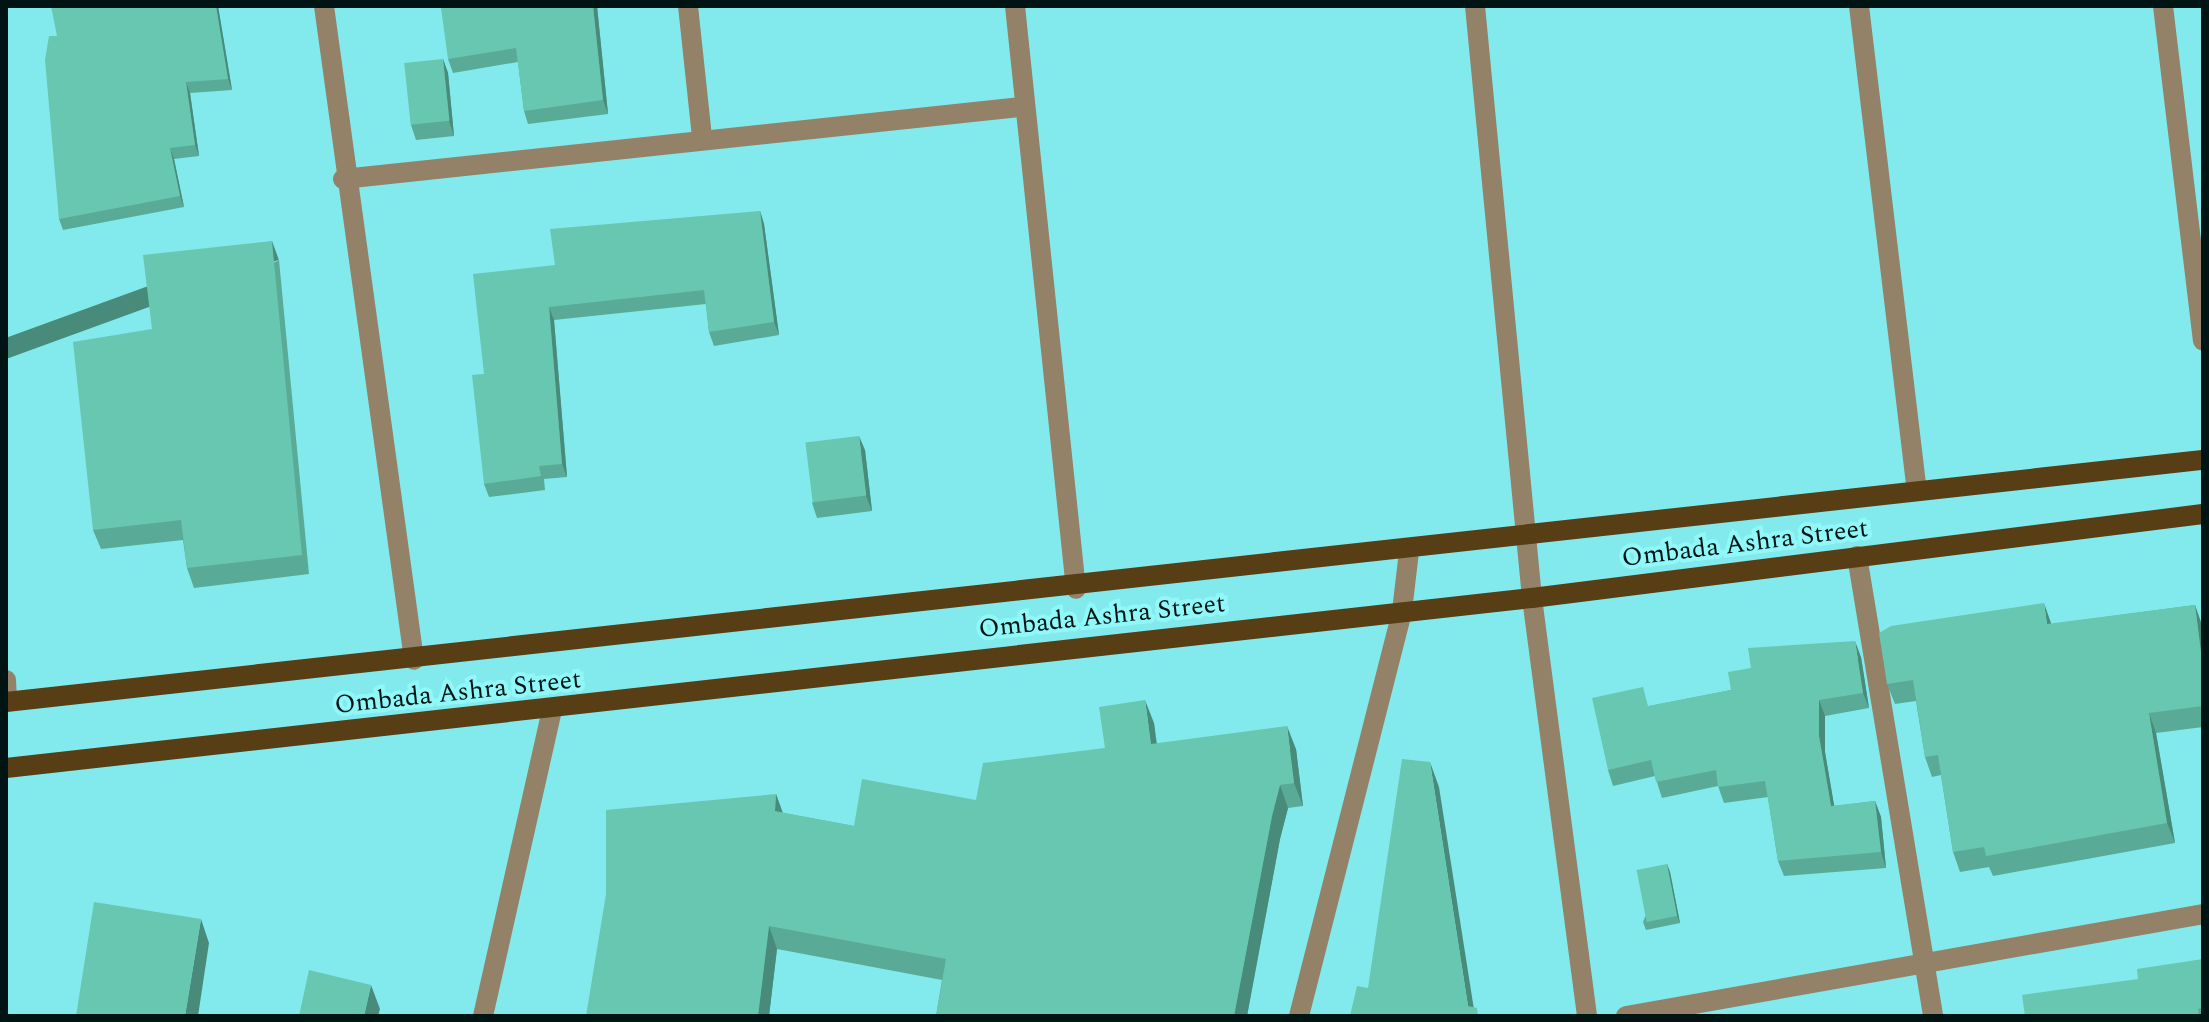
<!DOCTYPE html>
<style>
body{margin:0}
#map{position:relative;width:2209px;height:1022px;overflow:hidden;background:#82eaec;font-family:Spectral,serif}
div>[style]{position:absolute}
.minor>*{height:20px;margin:-10px;padding:0 10px;transform-origin:10px;border-radius:10px;background:#948268}
.major>*{height:20px;margin:-10px;padding:0 10px;transform-origin:10px;border-radius:10px;background:#573e15}
.wall>*{inset:0;background:#59ab97}
.shaded-wall>*{inset:0;background:#488b7b;transform-origin:0 0}
.building>*{inset:0;background:#67c7b0;transform-origin:0 0}
span{translate:-50% -50%;white-space:nowrap;text-align:center;line-height:1.15;-webkit-text-stroke:8px #90f8f9;paint-order:stroke}
.street-label{font-size:26px;color:#001414}
.frame{position:absolute;inset:0;border:8px solid #001414;pointer-events:none}
</style>
<div id="map">
<div class="minor">
<i style="left:324px;top:6px;width:660px;rotate:82.16deg"></i>
<i style="left:688px;top:6px;width:133px;rotate:83.9deg"></i>
<i style="left:1015px;top:6px;width:586px;rotate:84.03deg"></i>
<i style="left:1475px;top:6px;width:595px;rotate:84.5deg"></i>
<i style="left:1532px;top:598px;width:422px;rotate:82.5deg"></i>
<i style="left:1859px;top:6px;width:488px;rotate:83.2deg"></i>
<i style="left:2163px;top:6px;width:337px;rotate:83.2deg"></i>
<i style="left:343px;top:179px;width:681px;rotate:-6.07deg"></i>
<i style="left:1857px;top:556px;width:466px;rotate:80.6deg"></i>
<i style="left:6px;top:680px;width:22px;rotate:87deg"></i>
<i style="left:483px;top:1016px;width:314px;rotate:-77.3deg"></i>
<i style="left:1299px;top:1016px;width:418px;rotate:-75.7deg"></i>
<i style="left:1402px;top:611px;width:60px;rotate:-83.3deg"></i>
<i style="left:1626px;top:1016px;width:586px;rotate:-10.02deg"></i>
</div>
<div class="major">
<i style="left:6px;top:702px;width:2210px;rotate:-6.29deg"></i>
<i style="left:6px;top:768px;width:1535px;rotate:-6.36deg"></i>
<i style="left:1532px;top:598px;width:676px;rotate:-7.14deg"></i>
</div>
<div class="wall">
<i style="clip-path:polygon(218px 6px,232px 90px,190px 93px,199px 156px,174px 159px,184px 207px,63px 230px,59px 219px,57px 36px)"></i>
<i style="clip-path:polygon(597px 6px,608px 114px,528px 124px,524px 111px,518px 62px,453px 73px,448px 59px)"></i>
<i style="clip-path:polygon(443px 59px,448px 73px,454px 136px,416px 140px,411px 125px)"></i>
<i style="clip-path:polygon(760px 211px,764px 224px,779px 335px,714px 346px,709px 332px,706px 304px,554px 320px,567px 477px,544px 479px,545px 490px,489px 497px,484px 484px,484px 374px,555px 265px)"></i>
<i style="clip-path:polygon(279px 260px,309px 574px,194px 588px,187px 568px,183px 540px,101px 549px,93px 530px,152px 329px)"></i>
<i style="clip-path:polygon(865px 450px,872px 511px,817px 518px,812px 503px)"></i>
<i style="clip-path:polygon(2195px 605px,2203px 630px,2203px 727px,2156px 733px,2175px 843px,1993px 876px,1989px 867px,1960px 872px,1953px 852px,1941px 775px,1932px 777px,1925px 757px,1916px 701px,1895px 704px,1887px 684px,2052px 624px)"></i>
<i style="clip-path:polygon(1861px 657px,1869px 708px,1825px 716px,1825px 752px,1834px 806px,1875px 801px,1881px 817px,1886px 868px,1784px 876px,1778px 861px,1768px 797px,1724px 803px,1718px 786px,1662px 798px,1655px 776px,1613px 786px,1608px 770px,1650px 706px,1731px 690px)"></i>
<i style="clip-path:polygon(1154px 723px,1156px 743px,1296px 749px,1303px 806px,1288px 808px,1280px 839px,1247px 1016px,936px 1016px,942px 980px,777px 949px,769px 1016px,586px 1016px,776px 794px,783px 813px,854px 826px,976px 800px,1105px 748px)"></i>
<i style="clip-path:polygon(1667px 864px,1670px 872px,1680px 923px,1646px 930px,1643px 922px)"></i>
<i style="clip-path:polygon(2203px 959px,2203px 1016px,2025px 1016px)"></i>
</div>
<div class="shaded-wall">
<i style="clip-path:polygon(216px 6px,218px 6px,232px 90px,228px 79px)"></i>
<i style="clip-path:polygon(593px 6px,597px 6px,608px 114px,603px 100px)"></i>
<i style="clip-path:polygon(443px 59px,448px 73px,454px 136px,449px 121px)"></i>
<i style="clip-path:polygon(186px 82px,190px 93px,199px 156px,195px 145px)"></i>
<i style="clip-path:polygon(170px 148px,174px 159px,184px 207px,180px 196px)"></i>
<i style="clip-path:polygon(760px 211px,764px 224px,779px 335px,774px 322px)"></i>
<i style="left:272px;top:241px;width:20px;height:315px;rotate:70deg"></i>
<i style="clip-path:polygon(549px 307px,554px 320px,567px 477px,562px 464px)"></i>
<i style="clip-path:polygon(859px 436px,865px 450px,872px 511px,866px 496px)"></i>
<i style="clip-path:polygon(2044px 603px,2051px 623px,2055px 644px,2047px 624px)"></i>
<i style="clip-path:polygon(2195px 605px,2202px 625px,2203px 668px)"></i>
<i style="clip-path:polygon(1855px 641px,1861px 657px,1869px 708px,1863px 693px)"></i>
<i style="clip-path:polygon(1145px 700px,1154px 723px,1160px 767px,1151px 744px)"></i>
<i style="clip-path:polygon(1819px 700px,1825px 716px,1825px 752px,1837px 822px,1831px 806px,1819px 736px)"></i>
<i style="clip-path:polygon(2149px 713px,2156px 733px,2175px 843px,2167px 823px)"></i>
<i style="clip-path:polygon(1287px 726px,1296px 749px,1303px 806px,1294px 783px)"></i>
<i style="clip-path:polygon(1430px 762px,1439px 787px,1475px 1016px,1468px 1006px)"></i>
<i style="clip-path:polygon(1280px 785px,1288px 808px,1280px 839px,1247px 1016px,1234px 1016px,1272px 816px)"></i>
<i style="clip-path:polygon(776px 794px,784px 817px,775px 811px)"></i>
<i style="clip-path:polygon(1875px 801px,1881px 817px,1886px 868px,1881px 852px)"></i>
<i style="clip-path:polygon(1667px 864px,1670px 872px,1680px 923px,1677px 916px)"></i>
<i style="clip-path:polygon(201px 919px,209px 943px,198px 1016px,185px 1016px)"></i>
<i style="clip-path:polygon(769px 926px,777px 949px,769px 1016px,758px 1016px)"></i>
<i style="clip-path:polygon(371px 985px,380px 1009px,378px 1016px,364px 1016px)"></i>
</div>
<div class="building">
<i style="clip-path:polygon(51px 6px,216px 6px,228px 79px,186px 82px,195px 145px,170px 148px,180px 196px,59px 219px,45px 60px,49px 36px,57px 36px)"></i>
<i style="clip-path:polygon(453px 6px,593px 6px,603px 100px,524px 111px,516px 48px,448px 59px,441px 8px)"></i>
<i style="left:443px;top:59px;width:62px;height:39px;rotate:84deg"></i>
<i style="clip-path:polygon(760px 211px,774px 322px,709px 332px,704px 290px,549px 307px,562px 464px,539px 466px,541px 476px,484px 484px,472px 375px,484px 374px,473px 274px,555px 265px,550px 229px)"></i>
<i style="clip-path:polygon(272px 241px,302px 555px,187px 568px,181px 520px,93px 530px,73px 342px,152px 329px,143px 255px)"></i>
<i style="left:859px;top:436px;width:60px;height:54px;rotate:83deg"></i>
<i style="clip-path:polygon(2044px 603px,2047px 624px,2195px 605px,2203px 668px,2203px 706px,2149px 713px,2167px 823px,1986px 856px,1984px 847px,1953px 852px,1938px 755px,1925px 757px,1913px 680px,1887px 684px,1879px 633px,1891px 626px)"></i>
<i style="clip-path:polygon(1855px 641px,1863px 693px,1819px 700px,1819px 736px,1831px 806px,1875px 801px,1881px 852px,1778px 861px,1765px 781px,1718px 787px,1716px 770px,1656px 782px,1651px 760px,1608px 770px,1592px 698px,1643px 687px,1648px 706px,1731px 690px,1728px 672px,1751px 668px,1748px 648px)"></i>
<i style="clip-path:polygon(1145px 700px,1151px 744px,1287px 726px,1294px 783px,1280px 785px,1272px 816px,1234px 1016px,936px 1016px,946px 959px,769px 926px,758px 1016px,586px 1016px,606px 894px,606px 810px,776px 794px,775px 811px,854px 826px,862px 779px,976px 800px,983px 763px,1105px 748px,1099px 707px)"></i>
<i style="clip-path:polygon(1402px 759px,1430px 762px,1468px 1006px,1477px 1008px,1478px 1016px,1350px 1016px,1357px 986px,1368px 988px)"></i>
<i style="left:1667px;top:864px;width:53px;height:31px;rotate:79deg"></i>
<i style="clip-path:polygon(94px 902px,201px 919px,185px 1016px,76px 1016px)"></i>
<i style="clip-path:polygon(2203px 959px,2203px 1008px,2198px 1009px,2199px 1016px,2025px 1016px,2022px 995px,2138px 979px,2137px 969px)"></i>
<i style="clip-path:polygon(309px 970px,371px 985px,364px 1016px,299px 1016px)"></i>
</div>
<div class="street-label">
<span style="left:1745px;top:544px;rotate:-7deg">Ombada Ashra Street</span>
<span style="left:1102px;top:617px;rotate:-6deg">Ombada Ashra Street</span>
<span style="left:458px;top:693px;rotate:-6deg">Ombada Ashra Street</span>
</div>
<div class="frame"></div>
</div>
